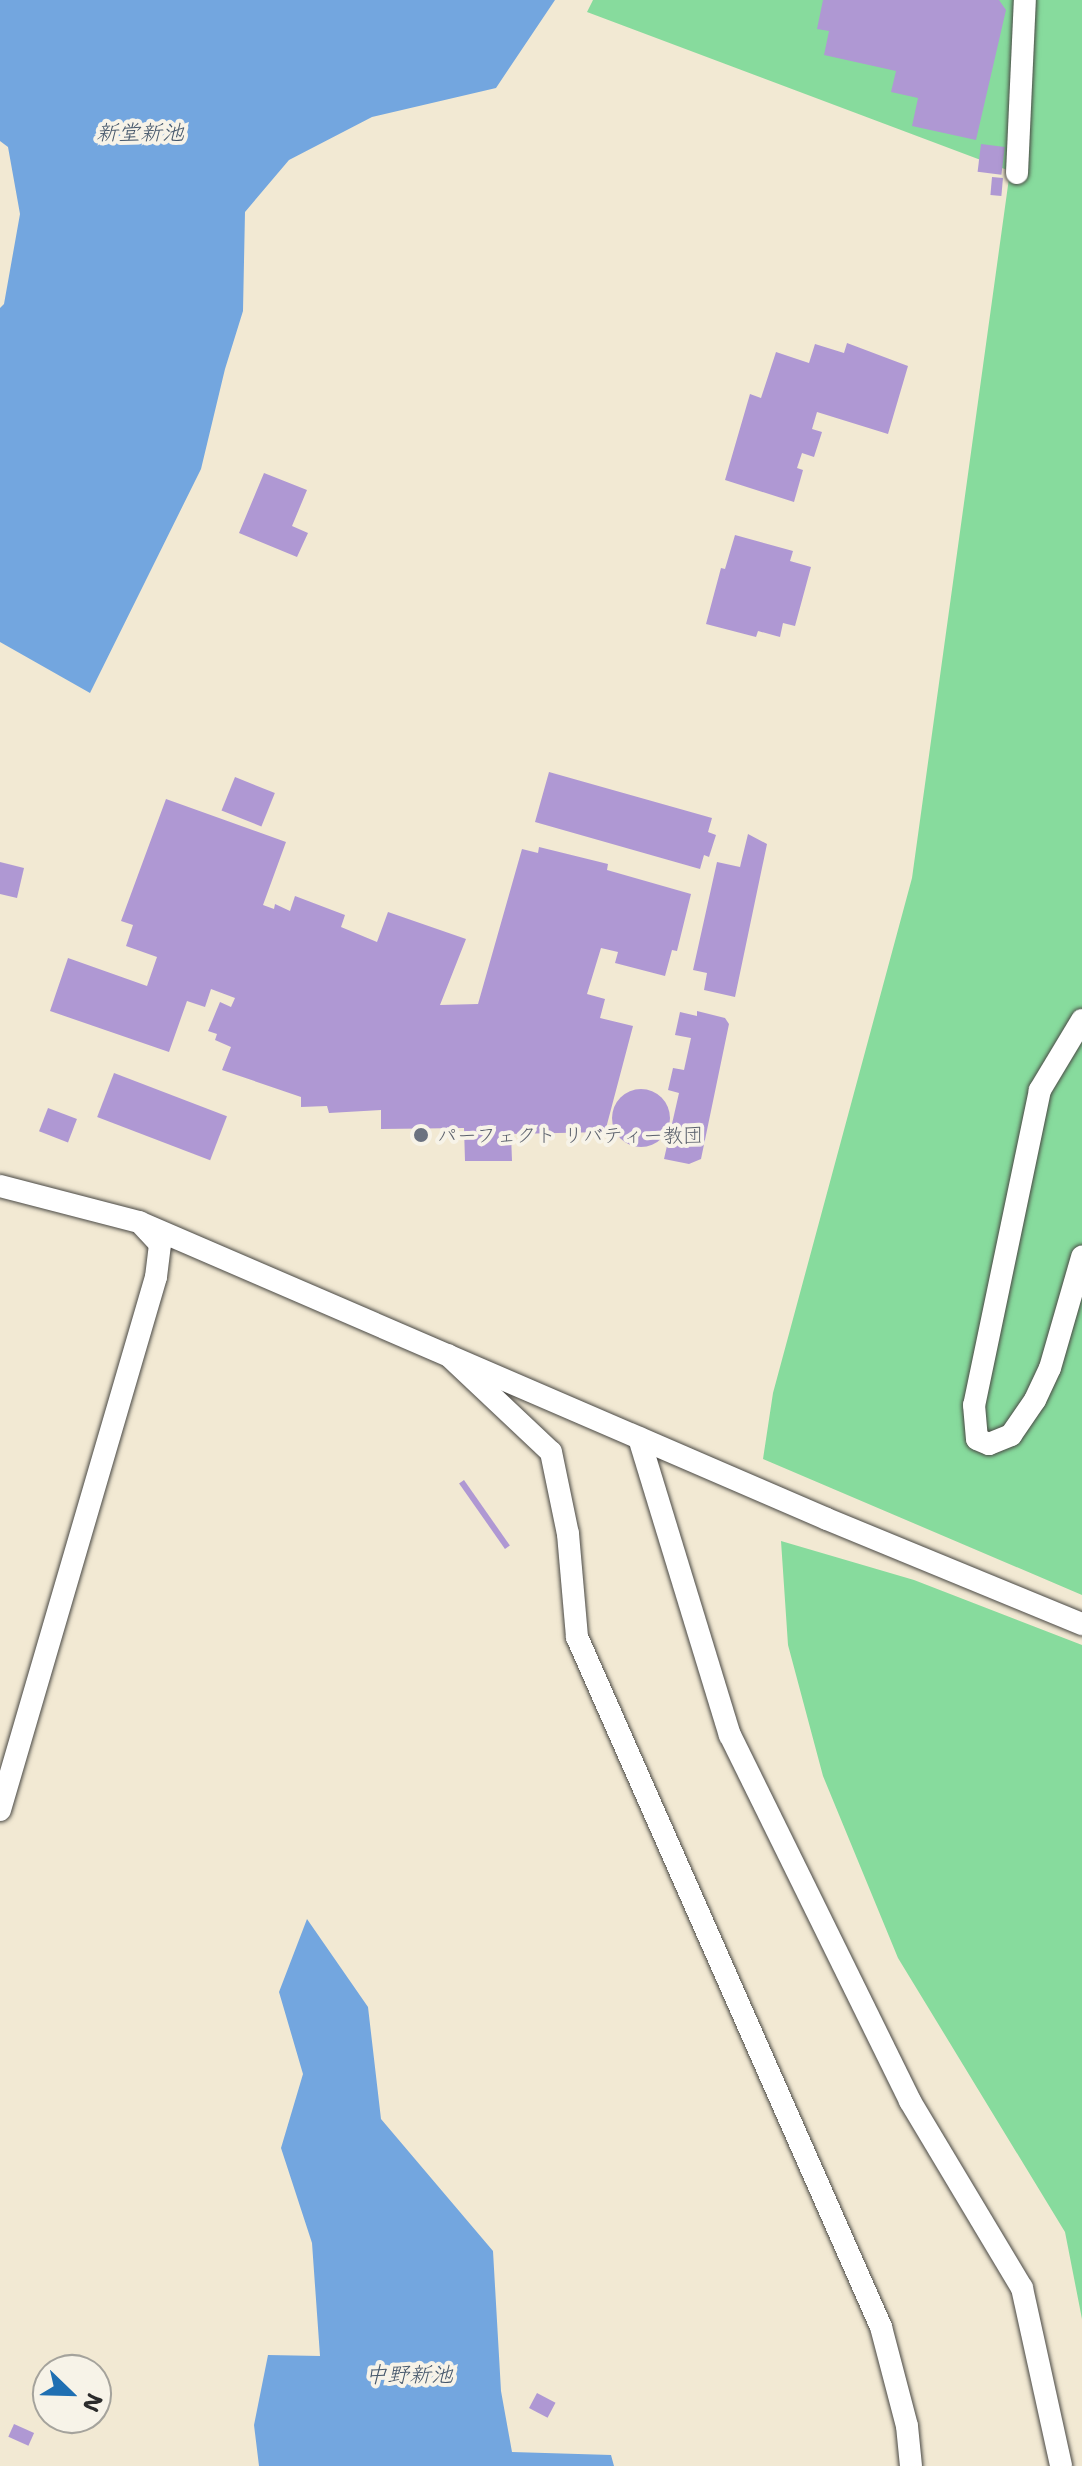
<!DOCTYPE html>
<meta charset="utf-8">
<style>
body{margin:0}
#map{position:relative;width:1082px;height:2466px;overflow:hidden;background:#f2e9d3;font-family:"Shantell Sans","Klee One",sans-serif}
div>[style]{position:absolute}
.green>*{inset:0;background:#87db9d}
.water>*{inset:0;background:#73a6df}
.building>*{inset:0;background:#af98d3;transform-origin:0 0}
.round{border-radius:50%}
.roads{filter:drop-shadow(0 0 2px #494844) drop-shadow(0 0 2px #494844)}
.service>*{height:22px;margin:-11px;padding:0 11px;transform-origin:11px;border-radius:11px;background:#fff}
.dots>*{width:22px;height:22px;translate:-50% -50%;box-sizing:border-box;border:4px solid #f7f3e8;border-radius:50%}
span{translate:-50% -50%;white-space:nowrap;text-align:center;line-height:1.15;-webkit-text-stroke:8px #f7f3e8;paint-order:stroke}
.worship-label{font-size:20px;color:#5b616d}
.left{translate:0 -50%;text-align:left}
.water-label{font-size:22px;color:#44566a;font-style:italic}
.north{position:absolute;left:32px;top:2354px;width:80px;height:80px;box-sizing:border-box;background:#f7f3e8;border:2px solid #a5a39c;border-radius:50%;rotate:113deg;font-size:22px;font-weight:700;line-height:32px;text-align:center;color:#2b2b2b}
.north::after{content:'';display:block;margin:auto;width:28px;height:36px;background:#1f6fb2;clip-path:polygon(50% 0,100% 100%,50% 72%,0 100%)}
</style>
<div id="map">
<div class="green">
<i style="clip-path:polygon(593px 0,1082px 0,1082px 1595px,763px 1459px,773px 1393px,912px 878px,1010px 171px,587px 12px)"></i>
<i style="clip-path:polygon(781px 1541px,914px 1580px,1082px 1645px,1082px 2319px,1065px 2232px,898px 1958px,823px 1776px,788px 1645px)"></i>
</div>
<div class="water">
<i style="clip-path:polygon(0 0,555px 0,496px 88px,372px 117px,289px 160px,245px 212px,243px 311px,225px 369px,201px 469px,90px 693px,0 642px,0 308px,4px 304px,20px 214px,8px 147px,0 141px)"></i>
<i style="clip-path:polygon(307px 1919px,368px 2007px,381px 2119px,493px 2251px,501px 2391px,512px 2452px,611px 2455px,614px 2466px,259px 2466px,254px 2425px,268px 2355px,320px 2356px,312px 2243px,281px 2148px,303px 2074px,279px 1992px)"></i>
</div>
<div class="building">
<i style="clip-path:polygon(823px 0,999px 0,1006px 10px,976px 140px,912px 126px,918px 98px,891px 92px,896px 71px,824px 55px,829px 31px,817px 29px)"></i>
<i style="left:981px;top:144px;width:24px;height:28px;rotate:7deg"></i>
<i style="left:992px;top:177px;width:11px;height:18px;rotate:5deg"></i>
<i style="clip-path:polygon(847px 343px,908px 366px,888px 434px,817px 412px,812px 429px,822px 432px,814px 457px,802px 453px,797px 468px,803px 470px,794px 502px,725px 480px,750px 394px,761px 398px,776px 352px,809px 363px,815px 344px,844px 353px)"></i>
<i style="clip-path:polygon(264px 473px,307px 490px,292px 526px,308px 533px,297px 557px,239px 533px)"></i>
<i style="clip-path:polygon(735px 535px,793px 551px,790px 561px,811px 567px,795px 626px,783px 623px,780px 637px,758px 631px,756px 637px,706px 624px,721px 568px,725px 569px)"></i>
<i style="clip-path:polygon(549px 772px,712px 818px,708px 832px,716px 835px,709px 857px,704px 855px,700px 869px,535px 822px)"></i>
<i style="left:235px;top:777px;width:43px;height:36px;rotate:22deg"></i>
<i style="clip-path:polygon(166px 799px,286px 842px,263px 905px,274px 909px,275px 904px,290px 911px,295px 896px,345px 915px,341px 927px,377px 942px,388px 912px,466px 939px,440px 1005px,478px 1004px,522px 849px,538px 853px,539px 847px,608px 864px,607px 870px,691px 894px,677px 951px,672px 950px,665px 976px,615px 963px,618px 952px,601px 948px,587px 994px,605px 999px,600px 1018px,633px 1026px,605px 1132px,511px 1134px,512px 1161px,465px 1161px,464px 1128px,381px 1129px,381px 1110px,329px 1113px,327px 1106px,301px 1107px,301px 1097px,222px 1070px,231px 1047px,215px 1040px,217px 1034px,208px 1031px,220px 1002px,231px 1007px,235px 998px,211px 989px,205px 1007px,187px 1001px,169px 1052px,50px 1011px,68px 958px,147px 986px,157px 957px,126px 946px,133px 925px,121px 921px)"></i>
<i style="clip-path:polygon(748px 834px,767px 844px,735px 997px,704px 990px,707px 973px,693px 970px,717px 862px,740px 867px)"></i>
<i style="clip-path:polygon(0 862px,24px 868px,17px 898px,0 894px)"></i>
<i style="clip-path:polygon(697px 1011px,725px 1018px,729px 1024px,701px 1159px,689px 1164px,664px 1159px,679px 1093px,668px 1090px,673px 1068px,684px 1070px,691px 1038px,675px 1035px,680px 1012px,697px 1016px)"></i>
<i style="left:114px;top:1073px;width:121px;height:47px;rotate:21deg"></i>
<i class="round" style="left:612px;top:1089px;width:58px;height:58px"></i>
<i style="left:48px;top:1108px;width:31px;height:25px;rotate:21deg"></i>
<i style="left:464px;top:1480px;width:80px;height:6px;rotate:55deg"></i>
<i style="left:537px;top:2393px;width:21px;height:17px;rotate:28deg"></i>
<i style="left:14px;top:2424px;width:22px;height:14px;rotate:24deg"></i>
</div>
<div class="roads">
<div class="service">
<i style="left:1017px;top:173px;width:173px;rotate:-87.4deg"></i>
<i style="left:1082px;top:1020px;width:82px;rotate:121deg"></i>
<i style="left:1040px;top:1090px;width:322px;rotate:101.8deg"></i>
<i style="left:974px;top:1405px;width:34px;rotate:85deg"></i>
<i style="left:977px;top:1439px;width:13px;rotate:23deg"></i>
<i style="left:989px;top:1444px;width:24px;rotate:-22deg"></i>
<i style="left:1011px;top:1435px;width:42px;rotate:-55.6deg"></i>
<i style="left:1035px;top:1400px;width:35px;rotate:-65deg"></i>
<i style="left:1050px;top:1368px;width:116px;rotate:-73.9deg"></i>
<i style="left:0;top:1186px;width:144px;rotate:14.5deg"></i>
<i style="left:139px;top:1222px;width:749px;rotate:23.35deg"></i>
<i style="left:827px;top:1519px;width:276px;rotate:22.4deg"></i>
<i style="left:448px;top:1355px;width:141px;rotate:43.3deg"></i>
<i style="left:551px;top:1452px;width:84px;rotate:78.3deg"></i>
<i style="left:568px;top:1534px;width:103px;rotate:85deg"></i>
<i style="left:577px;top:1637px;width:754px;rotate:66.22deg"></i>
<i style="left:881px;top:2327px;width:102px;rotate:75.3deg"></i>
<i style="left:907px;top:2426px;width:40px;rotate:84.3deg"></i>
<i style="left:639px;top:1438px;width:311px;rotate:73deg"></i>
<i style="left:730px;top:1735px;width:408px;rotate:63.8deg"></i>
<i style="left:910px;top:2101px;width:218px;rotate:59.1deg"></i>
<i style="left:1022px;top:2288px;width:182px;rotate:77.6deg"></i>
<i style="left:0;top:1810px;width:555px;rotate:-73.69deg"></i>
<i style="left:156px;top:1277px;width:33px;rotate:-83deg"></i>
<i style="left:160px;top:1244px;width:25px;rotate:-133deg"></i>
</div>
</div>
<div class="dots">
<i style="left:421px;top:1135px;background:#6b7280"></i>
</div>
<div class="worship-label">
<span class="left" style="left:437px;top:1135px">パーフェクト リバティー教団</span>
</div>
<div class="water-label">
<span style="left:140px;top:133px">新堂新池</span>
<span style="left:409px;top:2375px">中野新池</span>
</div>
<div class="north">N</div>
</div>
